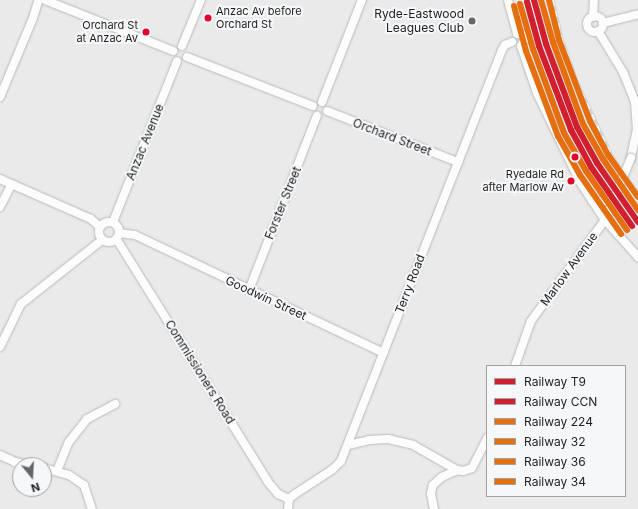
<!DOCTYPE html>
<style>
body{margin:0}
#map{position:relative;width:638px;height:509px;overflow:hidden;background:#eaeaeb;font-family:Inter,sans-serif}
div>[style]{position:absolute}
.roads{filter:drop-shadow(0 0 1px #bababb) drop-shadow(0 0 1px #bababb)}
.minor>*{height:8px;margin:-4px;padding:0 4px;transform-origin:4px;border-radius:4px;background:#fcfcfc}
.minor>.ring{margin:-4px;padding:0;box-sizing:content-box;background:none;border:8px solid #fcfcfc;border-radius:50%}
.rail>*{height:3.5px;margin-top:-1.75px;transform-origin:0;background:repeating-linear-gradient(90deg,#f6f7f9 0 6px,#d3d3d4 0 12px);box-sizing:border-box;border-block:1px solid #d3d3d4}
.bridges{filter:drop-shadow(0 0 1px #bababb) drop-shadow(0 0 1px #bababb)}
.minor-bridge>*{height:8px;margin:-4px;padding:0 4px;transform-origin:4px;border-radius:4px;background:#fcfcfc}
.rail-1>*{height:6px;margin:-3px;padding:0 3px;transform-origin:3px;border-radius:3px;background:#d11f2f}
.rail-2>*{height:6px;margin:-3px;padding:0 3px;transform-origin:3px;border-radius:3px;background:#d11f2f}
.rail-3>*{height:6px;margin:-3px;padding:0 3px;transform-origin:3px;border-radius:3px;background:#e56e0f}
.rail-4>*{height:6px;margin:-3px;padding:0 3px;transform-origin:3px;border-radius:3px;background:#e56e0f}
.rail-5>*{height:6px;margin:-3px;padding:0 3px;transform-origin:3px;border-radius:3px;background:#e56e0f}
.rail-6>*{height:6px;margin:-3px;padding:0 3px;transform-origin:3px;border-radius:3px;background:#e56e0f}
.dots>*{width:11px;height:11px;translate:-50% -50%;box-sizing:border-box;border:2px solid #f6f7f9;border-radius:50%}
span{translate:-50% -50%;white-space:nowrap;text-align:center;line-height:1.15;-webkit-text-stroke:4px #f6f7f9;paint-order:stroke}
.bus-label{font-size:11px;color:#1f1f20}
.left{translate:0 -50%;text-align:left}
.right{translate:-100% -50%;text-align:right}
.poi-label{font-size:12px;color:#1f1f20}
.street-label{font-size:12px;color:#1f1f20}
.legend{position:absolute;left:486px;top:365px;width:140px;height:132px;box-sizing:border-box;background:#f6f7f9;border:1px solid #a0a1a2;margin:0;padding:5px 7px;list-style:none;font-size:12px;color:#1f1f20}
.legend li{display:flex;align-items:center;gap:8px;height:20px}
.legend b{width:20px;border:1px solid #a0a1a2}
.north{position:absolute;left:12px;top:457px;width:40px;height:40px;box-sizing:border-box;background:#f6f7f9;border:1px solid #a0a1a2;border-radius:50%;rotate:162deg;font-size:11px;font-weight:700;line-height:16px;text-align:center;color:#1f1f20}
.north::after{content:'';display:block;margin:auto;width:14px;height:18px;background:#666667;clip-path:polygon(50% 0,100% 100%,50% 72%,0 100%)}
</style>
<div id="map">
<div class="roads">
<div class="minor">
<i style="left:45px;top:0;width:138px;rotate:21.7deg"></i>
<i style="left:508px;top:0;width:35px;rotate:75deg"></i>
<i class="ring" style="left:587px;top:16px;width:8px;height:8px"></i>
<i style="left:593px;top:17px;width:17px;rotate:-87deg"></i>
<i style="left:603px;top:23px;width:36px;rotate:-14deg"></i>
<i style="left:598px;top:31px;width:48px;rotate:58.6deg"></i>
<i style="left:623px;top:72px;width:32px;rotate:68deg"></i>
<i style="left:635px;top:102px;width:27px;rotate:86deg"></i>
<i style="left:637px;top:129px;width:30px;rotate:102deg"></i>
<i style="left:517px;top:34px;width:6px;rotate:9deg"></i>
<i style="left:523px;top:35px;width:4px;rotate:63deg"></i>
<i style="left:525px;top:39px;width:8px;rotate:120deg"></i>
<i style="left:182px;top:46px;width:50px;rotate:-67.6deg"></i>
<i style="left:521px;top:46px;width:50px;rotate:71.2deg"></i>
<i style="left:537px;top:93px;width:99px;rotate:64.2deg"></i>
<i style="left:580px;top:182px;width:45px;rotate:56.7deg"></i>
<i style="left:605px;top:220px;width:50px;rotate:48.3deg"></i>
<i style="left:187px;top:57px;width:135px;rotate:21.3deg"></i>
<i style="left:0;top:97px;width:86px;rotate:-67.3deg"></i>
<i style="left:33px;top:18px;width:17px;rotate:-73deg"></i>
<i style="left:322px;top:102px;width:110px;rotate:-68.6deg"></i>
<i style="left:327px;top:111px;width:141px;rotate:21.3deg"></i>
<i style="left:0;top:179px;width:99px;rotate:23.7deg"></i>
<i style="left:91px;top:219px;width:12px;rotate:42deg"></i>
<i style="left:592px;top:201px;width:21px"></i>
<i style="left:0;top:207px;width:25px;rotate:-63deg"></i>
<i class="ring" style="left:99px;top:222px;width:12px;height:12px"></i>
<i style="left:113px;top:222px;width:173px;rotate:-68.3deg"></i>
<i style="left:120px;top:233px;width:15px;rotate:8deg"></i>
<i style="left:135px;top:235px;width:275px;rotate:25.4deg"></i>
<i style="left:117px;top:240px;width:285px;rotate:58deg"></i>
<i style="left:268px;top:482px;width:16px;rotate:50deg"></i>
<i style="left:278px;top:494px;width:12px;rotate:24deg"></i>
<i style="left:249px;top:290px;width:187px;rotate:-68.7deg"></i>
<i style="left:0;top:347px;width:48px;rotate:-64deg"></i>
<i style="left:21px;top:304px;width:103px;rotate:-38.3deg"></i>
<i style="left:515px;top:366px;width:48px;rotate:-70.4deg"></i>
<i style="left:531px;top:321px;width:125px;rotate:-53.8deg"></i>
<i style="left:605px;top:220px;width:21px;rotate:-67deg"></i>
<i style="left:348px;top:445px;width:22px;rotate:-13deg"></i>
<i style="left:369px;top:440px;width:19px;rotate:-3deg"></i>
<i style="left:388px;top:439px;width:26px;rotate:13deg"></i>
<i style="left:413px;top:445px;width:51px;rotate:29.6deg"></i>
<i style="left:0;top:455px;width:17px;rotate:25deg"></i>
<i style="left:15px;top:462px;width:15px;rotate:11deg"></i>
<i style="left:44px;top:468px;width:26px;rotate:16deg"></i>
<i style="left:69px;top:475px;width:18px;rotate:34deg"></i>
<i style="left:84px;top:485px;width:25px;rotate:72deg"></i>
<i style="left:57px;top:471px;width:31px;rotate:-68deg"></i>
<i style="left:69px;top:442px;width:29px;rotate:-52deg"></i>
<i style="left:87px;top:419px;width:32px;rotate:-28deg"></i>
<i style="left:288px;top:509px;width:10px;rotate:-84deg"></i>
<i style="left:289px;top:499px;width:8px;rotate:-40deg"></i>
<i style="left:295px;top:494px;width:45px;rotate:-33.3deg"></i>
<i style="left:333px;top:469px;width:11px;rotate:-45deg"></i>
<i style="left:341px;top:461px;width:441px;rotate:-68.6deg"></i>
<i style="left:502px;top:50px;width:6px;rotate:-59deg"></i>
<i style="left:505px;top:45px;width:8px;rotate:-23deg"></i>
<i style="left:434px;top:509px;width:16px;rotate:-101deg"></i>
<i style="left:431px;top:493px;width:8px;rotate:-76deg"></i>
<i style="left:433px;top:485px;width:12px;rotate:-42deg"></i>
<i style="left:442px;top:477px;width:17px;rotate:-25deg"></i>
<i style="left:457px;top:470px;width:6px;rotate:9deg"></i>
<i style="left:463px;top:471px;width:9px;rotate:-18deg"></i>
<i style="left:472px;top:468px;width:34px;rotate:-63deg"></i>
</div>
</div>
<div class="rail">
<i style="left:542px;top:0;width:43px;rotate:76.6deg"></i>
<i style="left:552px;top:42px;width:45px;rotate:72deg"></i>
<i style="left:566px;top:85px;width:44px;rotate:65.8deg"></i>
<i style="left:584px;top:125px;width:41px;rotate:62.2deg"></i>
<i style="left:603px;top:161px;width:63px;rotate:56.1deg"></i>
<i style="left:553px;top:0;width:40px;rotate:77deg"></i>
<i style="left:562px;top:39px;width:46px;rotate:70.8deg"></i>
<i style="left:577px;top:82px;width:82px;rotate:64.7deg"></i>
<i style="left:612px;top:156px;width:46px;rotate:55.6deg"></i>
</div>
<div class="bridges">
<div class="minor-bridge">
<i style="left:613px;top:201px;width:47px;rotate:-67.3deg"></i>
</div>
</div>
<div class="rail-1">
<i style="left:534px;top:0;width:46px;rotate:74.7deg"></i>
<i style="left:546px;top:44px;width:89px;rotate:69.5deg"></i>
<i style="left:577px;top:127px;width:41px;rotate:60.9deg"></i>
<i style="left:597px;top:163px;width:72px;rotate:55.2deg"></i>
</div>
<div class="rail-2">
<i style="left:527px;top:2px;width:46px;rotate:74.7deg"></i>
<i style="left:539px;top:46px;width:90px;rotate:69.1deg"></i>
<i style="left:571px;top:130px;width:42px;rotate:61.6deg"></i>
<i style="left:591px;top:167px;width:72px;rotate:55.2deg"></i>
</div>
<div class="rail-3">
<i style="left:541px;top:0;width:44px;rotate:74.1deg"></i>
<i style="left:553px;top:42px;width:87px;rotate:69.9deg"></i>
<i style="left:583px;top:124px;width:40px;rotate:60.3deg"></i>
<i style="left:603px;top:159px;width:62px;rotate:55.5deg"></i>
</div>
<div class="rail-4">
<i style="left:520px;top:4px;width:47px;rotate:73.9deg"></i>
<i style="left:533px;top:49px;width:90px;rotate:69.7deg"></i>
<i style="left:564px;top:133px;width:44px;rotate:59.9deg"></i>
<i style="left:586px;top:171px;width:72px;rotate:55.2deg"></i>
</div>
<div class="rail-5">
<i style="left:549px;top:0;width:41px;rotate:76deg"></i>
<i style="left:559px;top:40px;width:87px;rotate:69.1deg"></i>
<i style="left:590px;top:121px;width:40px;rotate:62deg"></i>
<i style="left:609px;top:156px;width:50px;rotate:54.7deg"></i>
</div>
<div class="rail-6">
<i style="left:514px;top:6px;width:47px;rotate:75.1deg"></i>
<i style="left:526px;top:51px;width:91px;rotate:69.4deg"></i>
<i style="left:558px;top:136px;width:45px;rotate:60.6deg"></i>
<i style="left:580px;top:175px;width:72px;rotate:55.2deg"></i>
</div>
<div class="dots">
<i style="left:208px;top:18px;background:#e4002b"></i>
<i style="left:472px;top:21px;background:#666667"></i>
<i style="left:146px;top:32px;background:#e4002b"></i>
<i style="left:575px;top:157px;background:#e4002b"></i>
<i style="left:571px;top:181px;background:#e4002b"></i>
</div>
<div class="bus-label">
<span class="left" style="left:216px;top:18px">Anzac Av before<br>Orchard St</span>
<span class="right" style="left:138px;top:32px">Orchard St<br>at Anzac Av</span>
<span class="right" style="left:564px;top:181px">Ryedale Rd<br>after Marlow Av</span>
</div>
<div class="poi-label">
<span class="right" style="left:464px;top:21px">Ryde-Eastwood<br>Leagues Club</span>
</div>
<div class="street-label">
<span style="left:392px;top:137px;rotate:21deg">Orchard Street</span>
<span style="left:145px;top:142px;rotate:-68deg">Anzac Avenue</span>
<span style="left:283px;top:203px;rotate:-68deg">Forster Street</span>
<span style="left:569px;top:269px;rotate:-54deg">Marlow Avenue</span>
<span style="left:410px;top:284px;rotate:-69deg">Terry Road</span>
<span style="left:266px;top:298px;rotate:25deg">Goodwin Street</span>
<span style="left:200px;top:372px;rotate:58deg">Commissioners Road</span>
</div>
<ul class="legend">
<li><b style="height:5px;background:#d11f2f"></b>Railway T9</li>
<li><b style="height:5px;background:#d11f2f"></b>Railway CCN</li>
<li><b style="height:5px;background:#e56e0f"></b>Railway 224</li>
<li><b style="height:5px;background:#e56e0f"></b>Railway 32</li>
<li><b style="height:5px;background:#e56e0f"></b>Railway 36</li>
<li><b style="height:5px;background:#e56e0f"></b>Railway 34</li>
</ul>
<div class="north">N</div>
</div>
